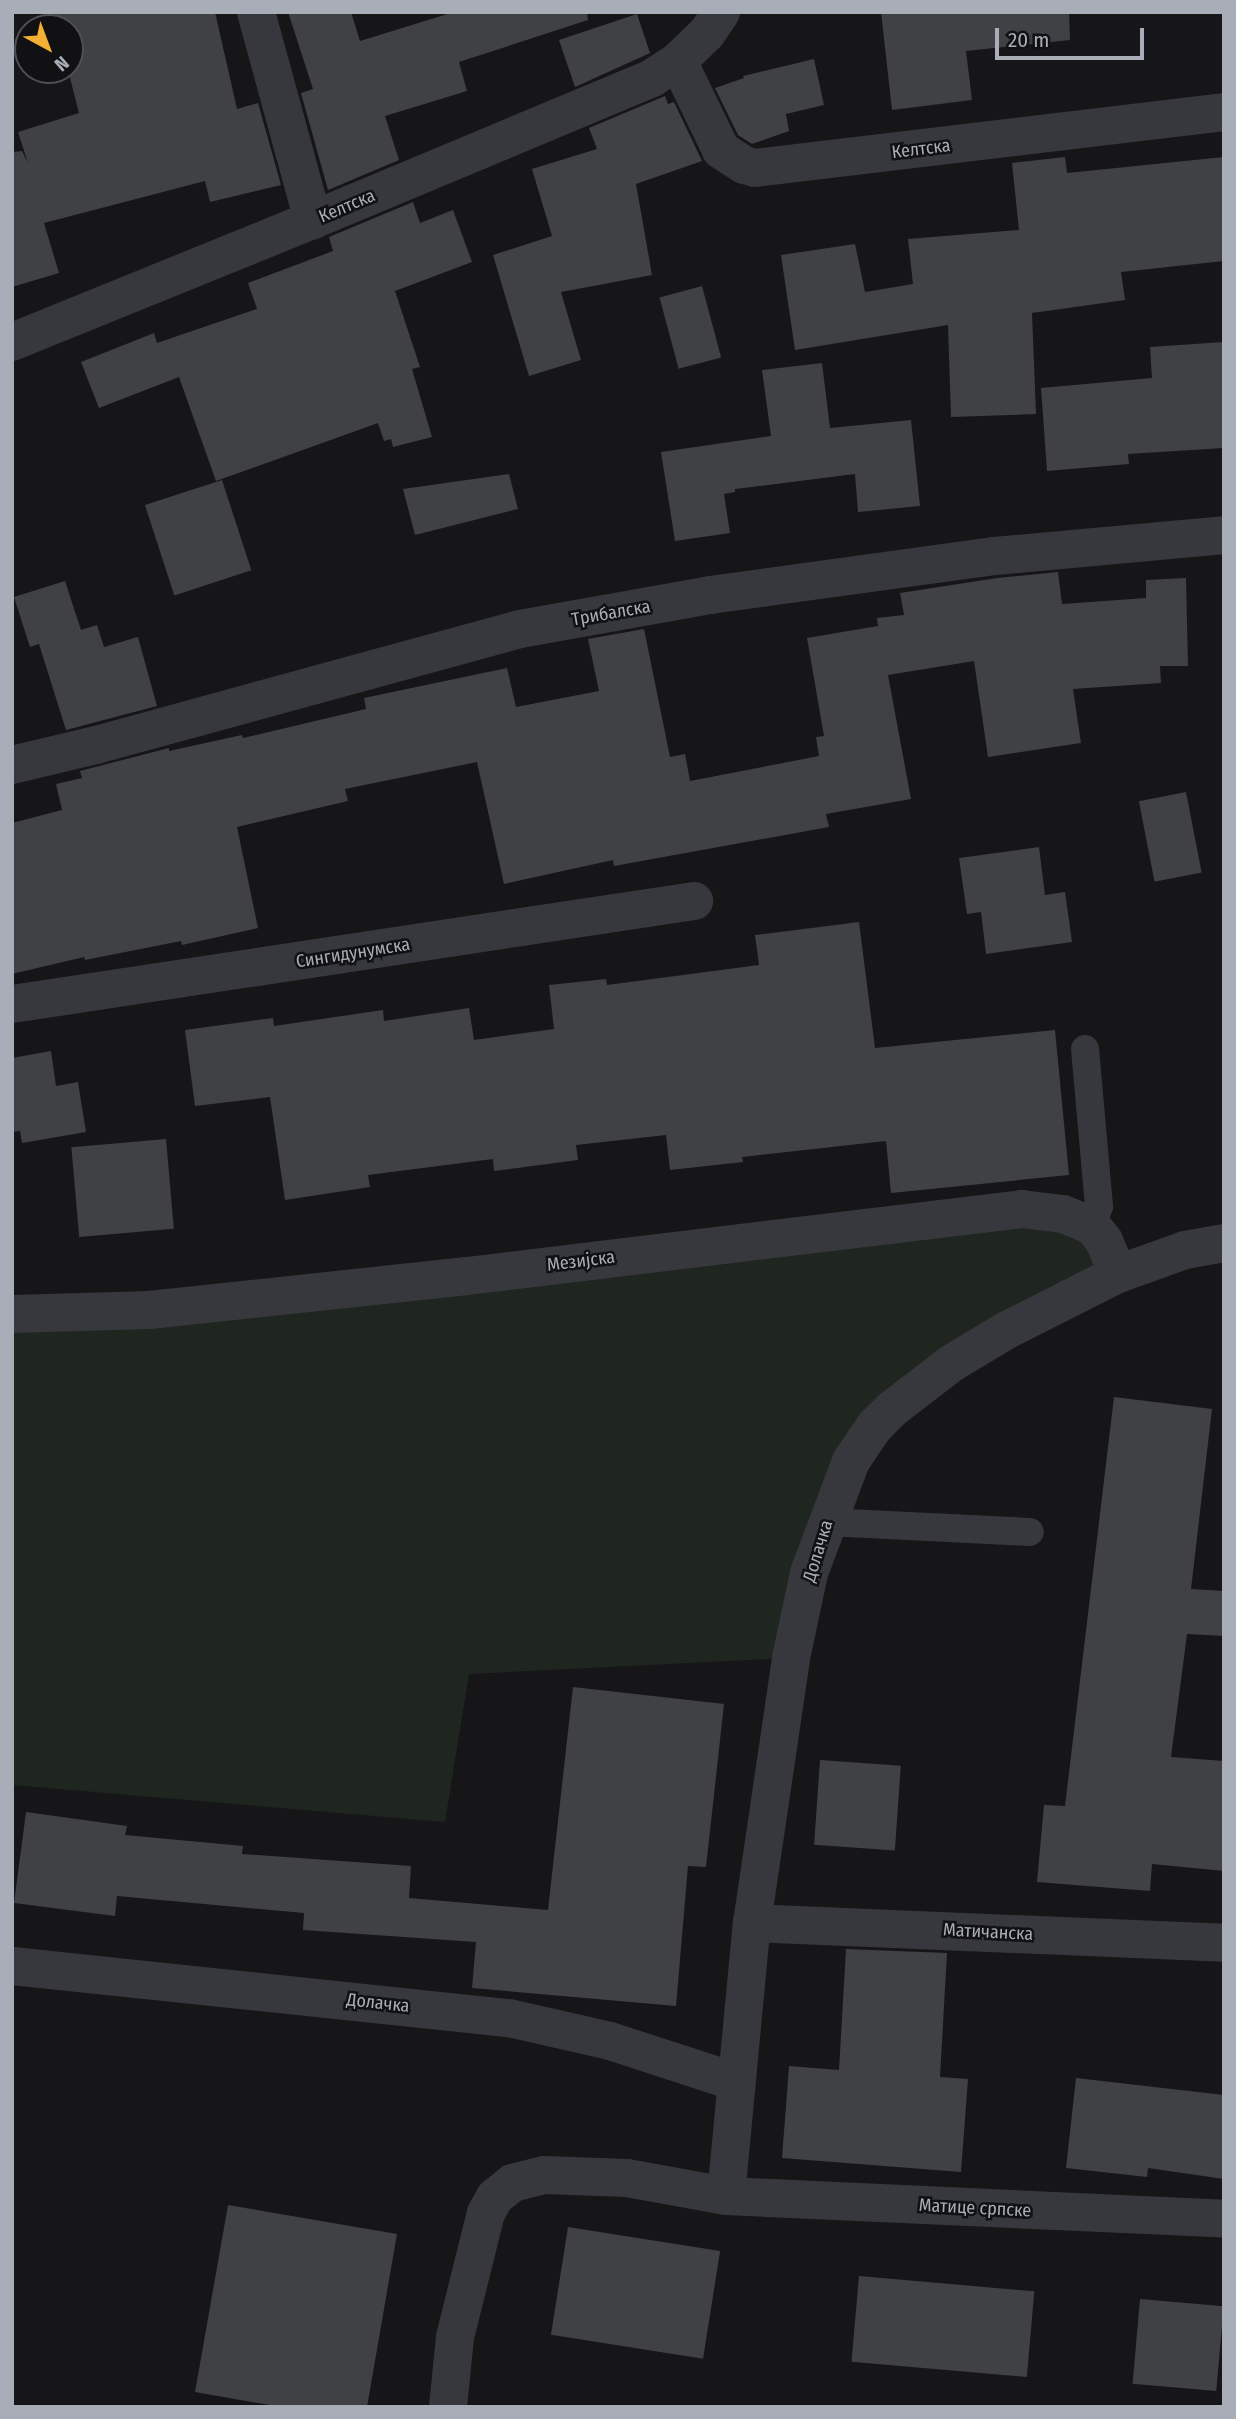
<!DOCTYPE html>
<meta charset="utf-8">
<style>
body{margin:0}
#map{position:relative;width:1236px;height:2419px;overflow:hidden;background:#161618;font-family:"Fira Sans Condensed",sans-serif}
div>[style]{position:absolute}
.green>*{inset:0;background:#1e261f}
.building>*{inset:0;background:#404145;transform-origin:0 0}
.lane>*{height:28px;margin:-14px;padding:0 14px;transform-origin:14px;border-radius:14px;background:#37383d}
.street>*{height:38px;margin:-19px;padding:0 19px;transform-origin:19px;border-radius:19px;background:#37383d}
span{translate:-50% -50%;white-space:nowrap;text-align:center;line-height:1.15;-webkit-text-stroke:5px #111113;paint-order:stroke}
.street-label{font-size:18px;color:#a8adb8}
.frame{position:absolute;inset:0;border:14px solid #a8adb8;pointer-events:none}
.north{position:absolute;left:14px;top:14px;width:70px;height:70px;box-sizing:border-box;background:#111113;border:2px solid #4d4f55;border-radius:50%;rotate:139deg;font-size:19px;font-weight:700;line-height:28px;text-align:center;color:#a8adb8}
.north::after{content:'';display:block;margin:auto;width:24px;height:32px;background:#f2b134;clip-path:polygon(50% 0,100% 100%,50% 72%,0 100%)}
.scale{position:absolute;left:995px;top:28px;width:149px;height:32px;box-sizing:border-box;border:4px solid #a8adb8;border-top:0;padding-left:9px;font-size:21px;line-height:24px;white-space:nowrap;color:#a8adb8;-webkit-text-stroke:5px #111113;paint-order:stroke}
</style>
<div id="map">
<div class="green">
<i style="clip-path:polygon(1063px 1214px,1118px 1274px,892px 1409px,791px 1658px,469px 1674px,445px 1822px,12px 1785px,12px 1314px)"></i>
</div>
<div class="building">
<i style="clip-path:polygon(53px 12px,215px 12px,237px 109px,258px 103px,281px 185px,210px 202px,205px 181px,44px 223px,59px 273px,12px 287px,12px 152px,22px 151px,28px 163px,18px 132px,79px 113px,68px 70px,70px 28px,57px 28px)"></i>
<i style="clip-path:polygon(288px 12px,351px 12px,360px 41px,454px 12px,587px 12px,588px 20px,459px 62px,467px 91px,385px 116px,399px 160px,328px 190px,301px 93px,313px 89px)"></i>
<i style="clip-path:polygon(881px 12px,1069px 12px,1070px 40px,966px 51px,972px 100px,892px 110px)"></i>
<i style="clip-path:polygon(637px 14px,650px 53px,575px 87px,559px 40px)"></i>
<i style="clip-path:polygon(814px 59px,824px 105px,786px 114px,789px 131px,752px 144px,738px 135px,715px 88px,744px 78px,743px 76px)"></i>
<i style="clip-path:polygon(665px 96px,668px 104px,674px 102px,702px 161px,636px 184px,652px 275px,561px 292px,581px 360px,529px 376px,493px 255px,552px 236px,532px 169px,597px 149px,589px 128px)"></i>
<i style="clip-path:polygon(1065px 157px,1067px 173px,1224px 157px,1224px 261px,1121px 272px,1125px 300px,1032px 313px,1036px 414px,951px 417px,948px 325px,795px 350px,781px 255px,855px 244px,865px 292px,913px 284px,908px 239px,1019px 230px,1012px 163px)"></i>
<i style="clip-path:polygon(413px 202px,420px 223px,453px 210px,472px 262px,395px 291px,420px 367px,412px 369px,432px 437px,393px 447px,391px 439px,384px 441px,378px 423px,216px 481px,179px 377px,99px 408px,81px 362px,154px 333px,157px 343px,257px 309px,248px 283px,333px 251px,329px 237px)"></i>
<i style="left:702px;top:286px;width:74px;height:44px;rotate:75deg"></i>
<i style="clip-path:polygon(1224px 342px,1224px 448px,1128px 454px,1129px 464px,1047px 471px,1041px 388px,1152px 378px,1150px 347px)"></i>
<i style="clip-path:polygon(822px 363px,830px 428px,911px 420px,920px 506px,858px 512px,855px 474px,735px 489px,735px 492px,724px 494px,730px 533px,675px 541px,661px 452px,771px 436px,762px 370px)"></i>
<i style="clip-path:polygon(509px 474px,518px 509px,415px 535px,403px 489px)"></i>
<i style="left:222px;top:480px;width:95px;height:81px;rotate:72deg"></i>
<i style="clip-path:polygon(1058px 572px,1062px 604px,1146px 598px,1146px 580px,1186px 578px,1188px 666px,1160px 666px,1161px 683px,1073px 689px,1081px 743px,988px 757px,974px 661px,888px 675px,911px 799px,826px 814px,829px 827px,614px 866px,613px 860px,504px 884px,477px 762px,345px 789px,348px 801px,237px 827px,258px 928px,182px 945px,181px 941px,85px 960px,84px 957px,12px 974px,12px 823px,62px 810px,56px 784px,82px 778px,80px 771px,169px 748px,169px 751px,242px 735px,243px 738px,366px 709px,364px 698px,507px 668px,516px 707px,599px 691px,588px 639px,644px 629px,670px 757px,685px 754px,690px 781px,819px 756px,816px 737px,824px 736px,807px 638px,878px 626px,877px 618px,904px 615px,900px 593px,997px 578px)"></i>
<i style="clip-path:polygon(65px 581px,81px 630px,97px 625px,104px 647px,138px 637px,157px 706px,66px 730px,39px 644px,30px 647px,14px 597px)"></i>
<i style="left:1186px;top:792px;width:82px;height:48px;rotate:79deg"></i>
<i style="clip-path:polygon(1039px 847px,1045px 895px,1065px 892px,1072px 942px,986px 954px,981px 912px,967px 914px,959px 858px)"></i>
<i style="clip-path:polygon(859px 922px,875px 1048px,1055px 1030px,1069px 1175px,891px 1193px,886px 1141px,742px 1157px,743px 1162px,670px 1170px,666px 1135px,576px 1145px,578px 1160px,494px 1171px,493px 1159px,368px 1175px,370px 1187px,285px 1200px,270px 1097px,195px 1106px,185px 1030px,273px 1018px,274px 1026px,383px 1010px,384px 1021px,469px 1008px,474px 1040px,554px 1029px,549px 985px,606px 979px,607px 985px,759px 965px,755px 935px)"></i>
<i style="clip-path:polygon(51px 1051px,56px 1086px,78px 1082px,86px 1132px,22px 1143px,20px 1131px,12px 1132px,12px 1058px)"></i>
<i style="left:166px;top:1139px;width:90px;height:95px;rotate:85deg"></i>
<i style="clip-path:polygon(1114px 1397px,1212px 1409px,1191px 1589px,1224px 1591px,1224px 1636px,1187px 1634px,1171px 1757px,1224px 1761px,1224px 1871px,1152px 1864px,1150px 1891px,1037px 1882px,1044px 1805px,1065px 1806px)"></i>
<i style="clip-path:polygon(573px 1687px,724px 1704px,706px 1867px,688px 1866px,676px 2006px,472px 1988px,476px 1942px,303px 1930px,304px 1913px,117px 1896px,115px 1916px,14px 1903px,26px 1812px,127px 1826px,125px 1835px,243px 1846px,242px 1854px,411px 1866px,409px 1898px,548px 1910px)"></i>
<i style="left:820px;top:1760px;width:81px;height:85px;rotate:4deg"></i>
<i style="clip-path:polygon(846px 1949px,947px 1953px,940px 2077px,968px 2079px,961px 2172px,782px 2158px,789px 2066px,839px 2070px)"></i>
<i style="clip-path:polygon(1076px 2078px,1224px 2095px,1224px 2179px,1148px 2168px,1147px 2177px,1066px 2168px)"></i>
<i style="clip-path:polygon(228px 2205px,397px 2234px,367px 2407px,281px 2407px,195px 2392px)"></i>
<i style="left:568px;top:2227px;width:154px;height:109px;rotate:9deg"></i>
<i style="left:859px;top:2276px;width:176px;height:86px;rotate:5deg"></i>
<i style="left:1140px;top:2299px;width:84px;height:85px;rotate:5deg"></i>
</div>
<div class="lane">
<i style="left:1085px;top:1049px;width:158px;rotate:84.9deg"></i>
<i style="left:1099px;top:1206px;width:21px;rotate:109deg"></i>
<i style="left:826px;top:1522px;width:204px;rotate:2.8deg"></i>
</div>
<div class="street">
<i style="left:256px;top:12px;width:216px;rotate:74.7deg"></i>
<i style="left:678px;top:61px;width:99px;rotate:64.2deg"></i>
<i style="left:721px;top:150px;width:27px;rotate:33deg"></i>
<i style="left:744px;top:165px;width:11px;rotate:15deg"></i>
<i style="left:755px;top:168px;width:472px;rotate:-6.8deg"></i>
<i style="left:12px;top:342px;width:325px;rotate:-22.1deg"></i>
<i style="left:313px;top:220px;width:368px;rotate:-22.7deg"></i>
<i style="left:652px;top:78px;width:31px;rotate:-33deg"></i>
<i style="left:678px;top:61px;width:40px;rotate:-44deg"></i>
<i style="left:707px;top:33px;width:25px;rotate:-56deg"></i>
<i style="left:12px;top:765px;width:86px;rotate:-13.4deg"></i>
<i style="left:96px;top:745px;width:440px;rotate:-15.3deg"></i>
<i style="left:520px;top:629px;width:193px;rotate:-10.1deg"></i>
<i style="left:710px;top:595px;width:288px;rotate:-7.8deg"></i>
<i style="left:995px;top:556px;width:230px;rotate:-5.2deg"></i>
<i style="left:12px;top:1004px;width:690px;rotate:-8.59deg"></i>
<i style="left:12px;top:1314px;width:137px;rotate:-1.7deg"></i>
<i style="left:149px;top:1310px;width:320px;rotate:-6.1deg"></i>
<i style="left:467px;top:1276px;width:559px;rotate:-6.88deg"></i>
<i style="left:1022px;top:1209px;width:41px;rotate:7deg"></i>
<i style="left:1063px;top:1214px;width:31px;rotate:22deg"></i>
<i style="left:1092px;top:1226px;width:19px;rotate:51deg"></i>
<i style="left:1104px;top:1241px;width:36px;rotate:67deg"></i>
<i style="left:752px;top:1923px;width:472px;rotate:2.4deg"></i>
<i style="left:12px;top:1966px;width:500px;rotate:6deg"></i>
<i style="left:509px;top:2018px;width:104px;rotate:12.8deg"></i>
<i style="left:610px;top:2041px;width:133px;rotate:18deg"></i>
<i style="left:726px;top:2196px;width:274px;rotate:-84.6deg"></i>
<i style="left:752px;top:1923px;width:268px;rotate:-81.6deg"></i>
<i style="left:791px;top:1658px;width:87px;rotate:-78deg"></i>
<i style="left:809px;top:1573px;width:120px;rotate:-69.4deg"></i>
<i style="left:851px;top:1461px;width:41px;rotate:-55.9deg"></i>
<i style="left:874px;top:1427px;width:25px;rotate:-45deg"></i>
<i style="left:892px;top:1409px;width:76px;rotate:-37.5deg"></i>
<i style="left:952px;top:1363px;width:64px;rotate:-31deg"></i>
<i style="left:1007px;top:1330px;width:124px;rotate:-26.8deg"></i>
<i style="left:1118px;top:1274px;width:71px;rotate:-19.7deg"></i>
<i style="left:1185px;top:1250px;width:40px;rotate:-10deg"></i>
<i style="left:448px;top:2407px;width:70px;rotate:-84.3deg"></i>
<i style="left:455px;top:2337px;width:128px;rotate:-76deg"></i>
<i style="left:486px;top:2213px;width:18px;rotate:-61deg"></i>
<i style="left:495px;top:2197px;width:22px;rotate:-39deg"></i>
<i style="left:512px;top:2183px;width:33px;rotate:-14deg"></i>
<i style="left:544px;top:2175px;width:83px;rotate:2.1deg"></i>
<i style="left:627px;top:2178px;width:101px;rotate:10.3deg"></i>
<i style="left:726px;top:2196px;width:499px;rotate:2.6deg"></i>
</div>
<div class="street-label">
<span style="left:921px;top:149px;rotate:-7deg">Келтска</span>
<span style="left:347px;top:206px;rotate:-23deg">Келтска</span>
<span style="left:611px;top:613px;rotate:-10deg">Трибалска</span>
<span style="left:353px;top:953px;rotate:-9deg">Сингидунумска</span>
<span style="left:581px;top:1261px;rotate:-7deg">Мезијска</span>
<span style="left:818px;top:1551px;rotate:-73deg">Долачка</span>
<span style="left:988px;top:1932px;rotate:3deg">Матичанска</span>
<span style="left:378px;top:2003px;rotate:6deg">Долачка</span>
<span style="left:975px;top:2208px;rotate:3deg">Матице српске</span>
</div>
<div class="frame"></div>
<div class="north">N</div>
<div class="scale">20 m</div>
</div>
